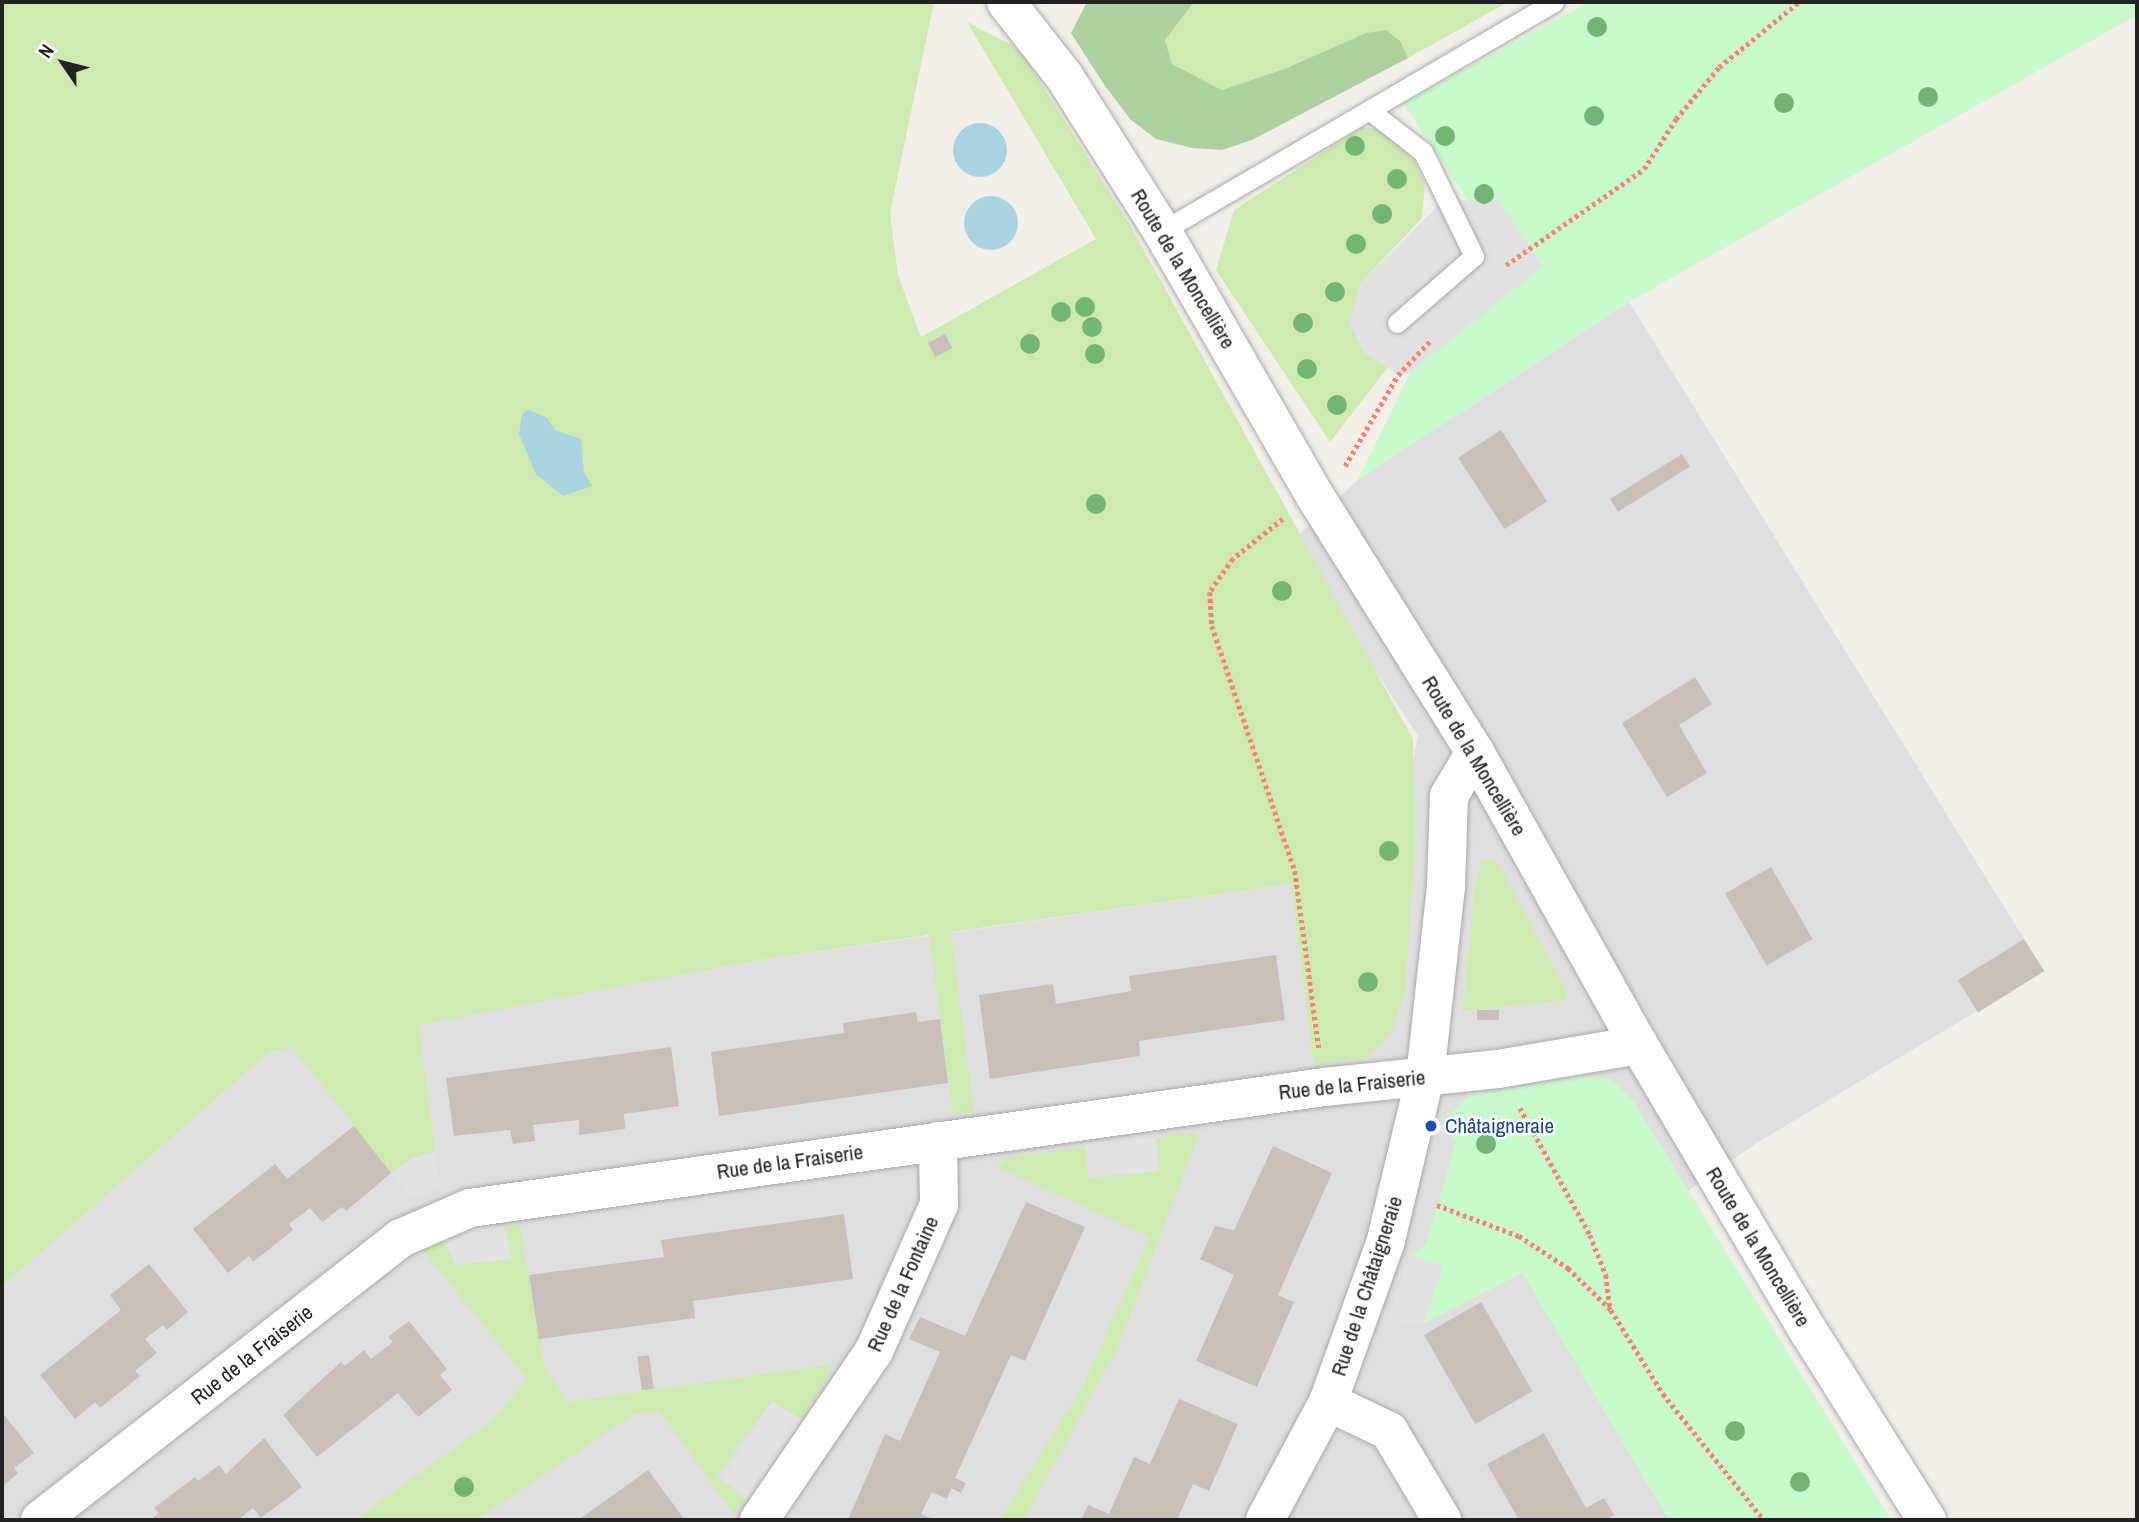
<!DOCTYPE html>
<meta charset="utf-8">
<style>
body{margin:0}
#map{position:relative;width:2139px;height:1522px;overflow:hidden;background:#f2efe9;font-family:"Archivo Narrow",sans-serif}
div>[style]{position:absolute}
.residential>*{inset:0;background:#e0dfdf}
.grass>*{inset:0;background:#cdebb0}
.forest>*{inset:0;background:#add19e}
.park>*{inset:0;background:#c8facc}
.parking>*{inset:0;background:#e2e2e2;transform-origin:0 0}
.water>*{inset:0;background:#aad3df}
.round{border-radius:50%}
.building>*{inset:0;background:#c7bfb8;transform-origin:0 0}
.path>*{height:4.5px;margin-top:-2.25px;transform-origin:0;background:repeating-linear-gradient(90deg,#fa8072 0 3.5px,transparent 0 7px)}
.roads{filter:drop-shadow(0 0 2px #a9a9a9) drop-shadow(0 0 2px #a9a9a9)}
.service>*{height:19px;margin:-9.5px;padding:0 9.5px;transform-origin:9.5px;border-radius:9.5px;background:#fff}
.minor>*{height:38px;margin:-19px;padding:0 19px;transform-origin:19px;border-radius:19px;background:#fff}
.tertiary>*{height:38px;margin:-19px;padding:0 19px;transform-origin:19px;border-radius:19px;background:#fff}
.trees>*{width:20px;height:20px;margin:-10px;border-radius:50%;background:#74b475}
.dots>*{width:19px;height:19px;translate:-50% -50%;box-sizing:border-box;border:4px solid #fff;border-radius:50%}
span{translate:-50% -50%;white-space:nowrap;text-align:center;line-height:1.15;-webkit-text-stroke:5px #fff;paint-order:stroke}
.street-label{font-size:21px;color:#222}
.transit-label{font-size:21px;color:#164399}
.left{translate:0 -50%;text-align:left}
.frame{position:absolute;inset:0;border:4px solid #222;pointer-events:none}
.north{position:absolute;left:28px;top:28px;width:70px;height:70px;-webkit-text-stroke:5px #fff;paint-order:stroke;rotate:305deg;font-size:19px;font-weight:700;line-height:28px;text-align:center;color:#222}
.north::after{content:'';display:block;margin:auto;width:24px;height:32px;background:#222;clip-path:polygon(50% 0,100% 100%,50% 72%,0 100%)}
</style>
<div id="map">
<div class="residential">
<i style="clip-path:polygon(1629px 302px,2044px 971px,1755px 1144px,1676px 1199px,1861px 1520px,2px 1520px,2px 1287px,270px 1052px,766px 959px,1291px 884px,1398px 841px,1418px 736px,1291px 542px,1358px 480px)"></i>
</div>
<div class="grass">
<i style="clip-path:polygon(2px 2px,934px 2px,890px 213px,898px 275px,921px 337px,1096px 239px,967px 22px,1008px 43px,1024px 56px,1130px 225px,1413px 739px,1415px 848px,1405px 992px,1391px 1035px,1368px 1057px,1314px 1066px,1291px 884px,951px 932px,974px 1112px,953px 1115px,929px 935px,766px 959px,419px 1025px,435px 1152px,413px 1158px,391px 1173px,293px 1048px,270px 1052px,2px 1287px)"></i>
<i style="clip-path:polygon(1194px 2px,1508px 2px,1408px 58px,1401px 42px,1287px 68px,1222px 90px,1172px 64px,1165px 40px)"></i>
<i style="clip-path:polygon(1362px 127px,1376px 129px,1398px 142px,1415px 161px,1425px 185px,1422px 218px,1360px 284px,1363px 351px,1388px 367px,1330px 442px,1216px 270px,1234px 210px)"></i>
<i style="clip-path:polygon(1491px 859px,1500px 866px,1567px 992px,1566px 1000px,1463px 1011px,1475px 886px,1482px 863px)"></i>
<i style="clip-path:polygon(1191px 1133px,1199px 1135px,1118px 1347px,1024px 1520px,1000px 1520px,1083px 1386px,1150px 1237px,996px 1167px,1010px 1157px,1086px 1147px,1093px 1178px,1159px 1171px,1156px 1138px)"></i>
<i style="clip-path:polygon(520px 1225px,544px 1365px,567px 1402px,835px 1364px,802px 1420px,772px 1401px,716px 1477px,747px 1499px,734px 1514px,660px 1412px,634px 1414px,477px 1520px,355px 1520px,493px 1420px,527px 1379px,423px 1250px,441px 1238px,512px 1258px,504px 1226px)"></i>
</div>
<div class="forest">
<i style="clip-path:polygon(1087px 2px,1194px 2px,1165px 40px,1172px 64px,1222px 90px,1287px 68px,1366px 33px,1386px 30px,1401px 42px,1408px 58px,1252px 140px,1222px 150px,1192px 148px,1156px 139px,1130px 119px,1103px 83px,1071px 33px)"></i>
</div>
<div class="park">
<i style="clip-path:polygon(1589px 2px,2137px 2px,2137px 15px,1629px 302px,1358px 480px,1410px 373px,1543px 265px,1499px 201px,1467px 200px,1403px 103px)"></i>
<i style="clip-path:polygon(1590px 1075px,1613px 1081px,1634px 1102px,1891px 1520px,1669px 1520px,1522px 1273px,1423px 1324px,1443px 1266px,1412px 1256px,1426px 1245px,1456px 1141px,1440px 1125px,1469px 1096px)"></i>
</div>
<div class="parking">
<i style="clip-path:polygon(1444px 200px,1499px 200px,1543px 266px,1410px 373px,1398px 375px,1363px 351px,1350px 323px,1360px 284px)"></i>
<i style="left:1156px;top:1138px;width:33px;height:71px;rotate:85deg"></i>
<i style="clip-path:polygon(435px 1152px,440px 1186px,411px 1198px,391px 1173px,413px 1158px)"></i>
<i style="clip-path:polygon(504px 1226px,512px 1259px,456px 1265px,441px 1238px)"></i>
<i style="clip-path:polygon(1408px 1256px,1443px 1265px,1423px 1324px,1417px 1328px,1389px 1319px)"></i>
<i style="left:772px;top:1401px;width:36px;height:94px;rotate:32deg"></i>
</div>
<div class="water">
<i class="round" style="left:953px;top:123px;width:54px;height:54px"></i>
<i class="round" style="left:964px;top:196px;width:54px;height:54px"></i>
<i style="clip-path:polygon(529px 410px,547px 418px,555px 430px,581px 439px,584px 473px,592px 486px,563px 496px,536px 474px,519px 434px,522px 414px)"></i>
</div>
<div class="building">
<i style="left:945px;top:334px;width:16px;height:19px;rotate:63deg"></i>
<i style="left:1501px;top:430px;width:85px;height:51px;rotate:57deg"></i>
<i style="left:1682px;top:454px;width:15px;height:85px;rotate:58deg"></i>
<i style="clip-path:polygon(1695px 677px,1712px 704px,1679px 725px,1707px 773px,1667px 797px,1622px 723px)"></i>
<i style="left:1771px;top:867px;width:83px;height:53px;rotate:60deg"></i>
<i style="left:2024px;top:939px;width:38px;height:78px;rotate:58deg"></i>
<i style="clip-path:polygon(1276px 955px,1285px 1020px,1139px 1041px,1140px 1056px,990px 1079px,979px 995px,1053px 984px,1056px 1004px,1131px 991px,1129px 976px)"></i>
<i style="left:1499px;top:1010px;width:10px;height:22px;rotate:90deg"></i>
<i style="clip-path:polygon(916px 1012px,918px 1022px,940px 1019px,948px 1083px,719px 1116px,711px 1052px,844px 1033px,843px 1023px)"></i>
<i style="clip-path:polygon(671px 1047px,679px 1106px,624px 1114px,625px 1129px,579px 1135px,579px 1120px,533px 1125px,535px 1141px,513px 1144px,510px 1130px,454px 1136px,446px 1078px)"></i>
<i style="clip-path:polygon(354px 1126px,391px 1173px,346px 1211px,342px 1207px,322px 1222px,310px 1208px,289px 1224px,293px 1230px,253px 1262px,249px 1256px,228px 1273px,193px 1229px,275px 1164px,287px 1179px)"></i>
<i style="clip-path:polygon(1273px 1146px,1332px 1173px,1278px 1295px,1294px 1302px,1257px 1387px,1196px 1361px,1234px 1275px,1200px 1259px,1215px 1226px,1234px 1230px)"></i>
<i style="clip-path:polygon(1026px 1202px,1085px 1227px,1025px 1361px,1011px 1355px,955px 1478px,966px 1483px,961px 1493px,951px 1488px,947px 1499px,932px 1492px,921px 1514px,935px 1520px,848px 1520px,885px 1434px,900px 1441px,940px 1352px,909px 1339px,920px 1317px,965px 1336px)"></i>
<i style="clip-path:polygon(844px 1214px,853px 1279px,693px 1301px,695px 1318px,539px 1339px,529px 1275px,664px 1257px,661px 1240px)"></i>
<i style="clip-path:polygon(149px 1264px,188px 1312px,167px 1330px,163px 1325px,145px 1339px,157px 1353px,135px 1371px,140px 1376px,100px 1408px,95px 1402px,75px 1419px,40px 1375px,121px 1310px,110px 1295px)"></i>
<i style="left:1481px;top:1302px;width:103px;height:66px;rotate:60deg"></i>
<i style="clip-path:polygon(409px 1321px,447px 1369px,440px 1375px,452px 1390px,418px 1417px,398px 1393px,317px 1457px,283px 1415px,341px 1362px,345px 1366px,364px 1350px,371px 1359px,393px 1342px,388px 1337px)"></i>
<i style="left:649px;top:1355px;width:34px;height:12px;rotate:82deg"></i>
<i style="clip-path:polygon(1179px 1399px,1238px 1424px,1209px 1491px,1193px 1484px,1177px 1520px,1081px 1520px,1088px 1505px,1109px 1514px,1134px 1457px,1150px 1464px)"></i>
<i style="clip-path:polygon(2px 1412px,34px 1453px,14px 1468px,18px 1473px,2px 1487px)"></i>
<i style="clip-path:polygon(1544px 1433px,1586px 1508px,1604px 1498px,1614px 1515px,1605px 1520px,1519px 1520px,1487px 1464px)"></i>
<i style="clip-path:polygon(264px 1438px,302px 1487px,261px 1518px,253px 1508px,238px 1520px,150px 1520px,159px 1513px,154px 1508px,195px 1477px,198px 1481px,219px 1465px,226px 1474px)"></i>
<i style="clip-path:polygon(648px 1470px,685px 1520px,579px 1520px,584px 1516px)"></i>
</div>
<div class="path">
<i style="left:1506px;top:265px;width:168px;rotate:-34.8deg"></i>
<i style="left:1644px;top:169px;width:59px;rotate:-57.4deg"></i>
<i style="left:1676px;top:119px;width:67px;rotate:-50.4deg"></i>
<i style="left:1719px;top:67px;width:103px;rotate:-39.1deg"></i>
<i style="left:1345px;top:466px;width:105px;rotate:-59.8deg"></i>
<i style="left:1398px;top:375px;width:47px;rotate:-46.7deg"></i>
<i style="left:1283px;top:519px;width:64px;rotate:141.3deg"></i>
<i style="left:1233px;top:559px;width:40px;rotate:124.9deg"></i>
<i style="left:1210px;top:592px;width:34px;rotate:87deg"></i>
<i style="left:1212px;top:626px;width:259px;rotate:71.3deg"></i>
<i style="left:1295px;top:871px;width:179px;rotate:82.3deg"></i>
<i style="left:1520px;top:1108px;width:145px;rotate:61.1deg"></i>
<i style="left:1590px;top:1235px;width:43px;rotate:68.2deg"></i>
<i style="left:1606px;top:1275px;width:34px;rotate:83deg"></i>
<i style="left:1437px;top:1205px;width:88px;rotate:20.7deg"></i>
<i style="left:1519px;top:1236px;width:59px;rotate:33.1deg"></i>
<i style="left:1568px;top:1268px;width:60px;rotate:44.3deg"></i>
<i style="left:1611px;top:1310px;width:99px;rotate:58.2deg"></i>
<i style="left:1663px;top:1394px;width:161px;rotate:51.3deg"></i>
</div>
<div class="roads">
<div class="service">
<i style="left:1369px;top:110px;width:68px;rotate:37.9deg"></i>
<i style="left:1423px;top:152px;width:116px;rotate:63.9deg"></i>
<i style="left:1474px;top:256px;width:102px;rotate:139deg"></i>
<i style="left:1162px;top:231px;width:454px;rotate:-30.3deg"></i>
</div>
<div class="minor">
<i style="left:1328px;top:1402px;width:68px;rotate:25.4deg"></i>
<i style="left:1389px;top:1431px;width:104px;rotate:59.2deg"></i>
<i style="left:40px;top:1520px;width:458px;rotate:-38deg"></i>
<i style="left:401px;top:1238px;width:75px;rotate:-23.5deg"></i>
<i style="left:470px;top:1208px;width:863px;rotate:-8.06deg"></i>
<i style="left:1324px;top:1087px;width:175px;rotate:-5.9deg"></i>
<i style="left:1498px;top:1069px;width:143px;rotate:-9.7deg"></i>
<i style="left:759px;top:1520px;width:204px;rotate:-55.8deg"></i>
<i style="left:874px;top:1351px;width:161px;rotate:-66.1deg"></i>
<i style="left:939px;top:1204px;width:63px;rotate:-90.9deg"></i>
<i style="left:1265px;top:1520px;width:134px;rotate:-61.9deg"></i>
<i style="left:1328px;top:1402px;width:168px;rotate:-70.2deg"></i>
<i style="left:1385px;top:1244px;width:172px;rotate:-76.5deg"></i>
<i style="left:1425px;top:1077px;width:192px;rotate:-83.7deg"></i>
<i style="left:1446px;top:886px;width:90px;rotate:-88.1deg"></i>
<i style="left:1449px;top:796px;width:51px;rotate:-59.4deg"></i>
</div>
<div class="tertiary">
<i style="left:1006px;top:2px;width:94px;rotate:51.9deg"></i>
<i style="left:1064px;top:76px;width:183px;rotate:57.7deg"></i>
<i style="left:1162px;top:231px;width:306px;rotate:60deg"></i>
<i style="left:1315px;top:496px;width:302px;rotate:58deg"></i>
<i style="left:1475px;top:752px;width:336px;rotate:60.8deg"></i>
<i style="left:1639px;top:1045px;width:334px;rotate:59.4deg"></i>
<i style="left:1809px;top:1332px;width:222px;rotate:57.9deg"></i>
</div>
</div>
<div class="trees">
<i style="left:1597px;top:27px"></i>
<i style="left:1928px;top:97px"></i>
<i style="left:1784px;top:103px"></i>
<i style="left:1594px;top:116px"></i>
<i style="left:1445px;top:136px"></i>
<i style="left:1355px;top:146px"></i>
<i style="left:1397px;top:179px"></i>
<i style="left:1484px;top:194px"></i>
<i style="left:1382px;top:214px"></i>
<i style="left:1356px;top:244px"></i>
<i style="left:1335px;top:292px"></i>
<i style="left:1085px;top:307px"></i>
<i style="left:1061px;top:312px"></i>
<i style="left:1303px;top:323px"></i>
<i style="left:1092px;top:327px"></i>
<i style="left:1030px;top:344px"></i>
<i style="left:1095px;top:354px"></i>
<i style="left:1307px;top:369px"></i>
<i style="left:1337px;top:405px"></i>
<i style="left:1096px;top:504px"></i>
<i style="left:1282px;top:591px"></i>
<i style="left:1389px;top:851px"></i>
<i style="left:1368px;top:982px"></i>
<i style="left:1486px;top:1144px"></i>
<i style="left:1735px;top:1431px"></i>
<i style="left:1800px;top:1482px"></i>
<i style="left:464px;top:1487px"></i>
</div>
<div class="dots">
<i style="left:1431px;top:1126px;background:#1a4fb4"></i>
</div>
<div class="street-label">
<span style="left:1183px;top:269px;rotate:59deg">Route de la Moncellière</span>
<span style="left:1474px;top:756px;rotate:59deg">Route de la Moncellière</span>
<span style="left:1352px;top:1085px;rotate:-6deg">Rue de la Fraiserie</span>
<span style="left:790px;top:1162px;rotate:-8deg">Rue de la Fraiserie</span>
<span style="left:1758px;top:1247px;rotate:59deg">Route de la Moncellière</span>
<span style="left:903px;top:1284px;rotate:-66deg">Rue de la Fontaine</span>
<span style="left:1367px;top:1286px;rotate:-72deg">Rue de la Châtaigneraie</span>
<span style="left:252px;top:1355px;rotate:-38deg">Rue de la Fraiserie</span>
</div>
<div class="transit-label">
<span class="left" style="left:1445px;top:1126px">Châtaigneraie</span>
</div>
<div class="frame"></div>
<div class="north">N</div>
</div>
